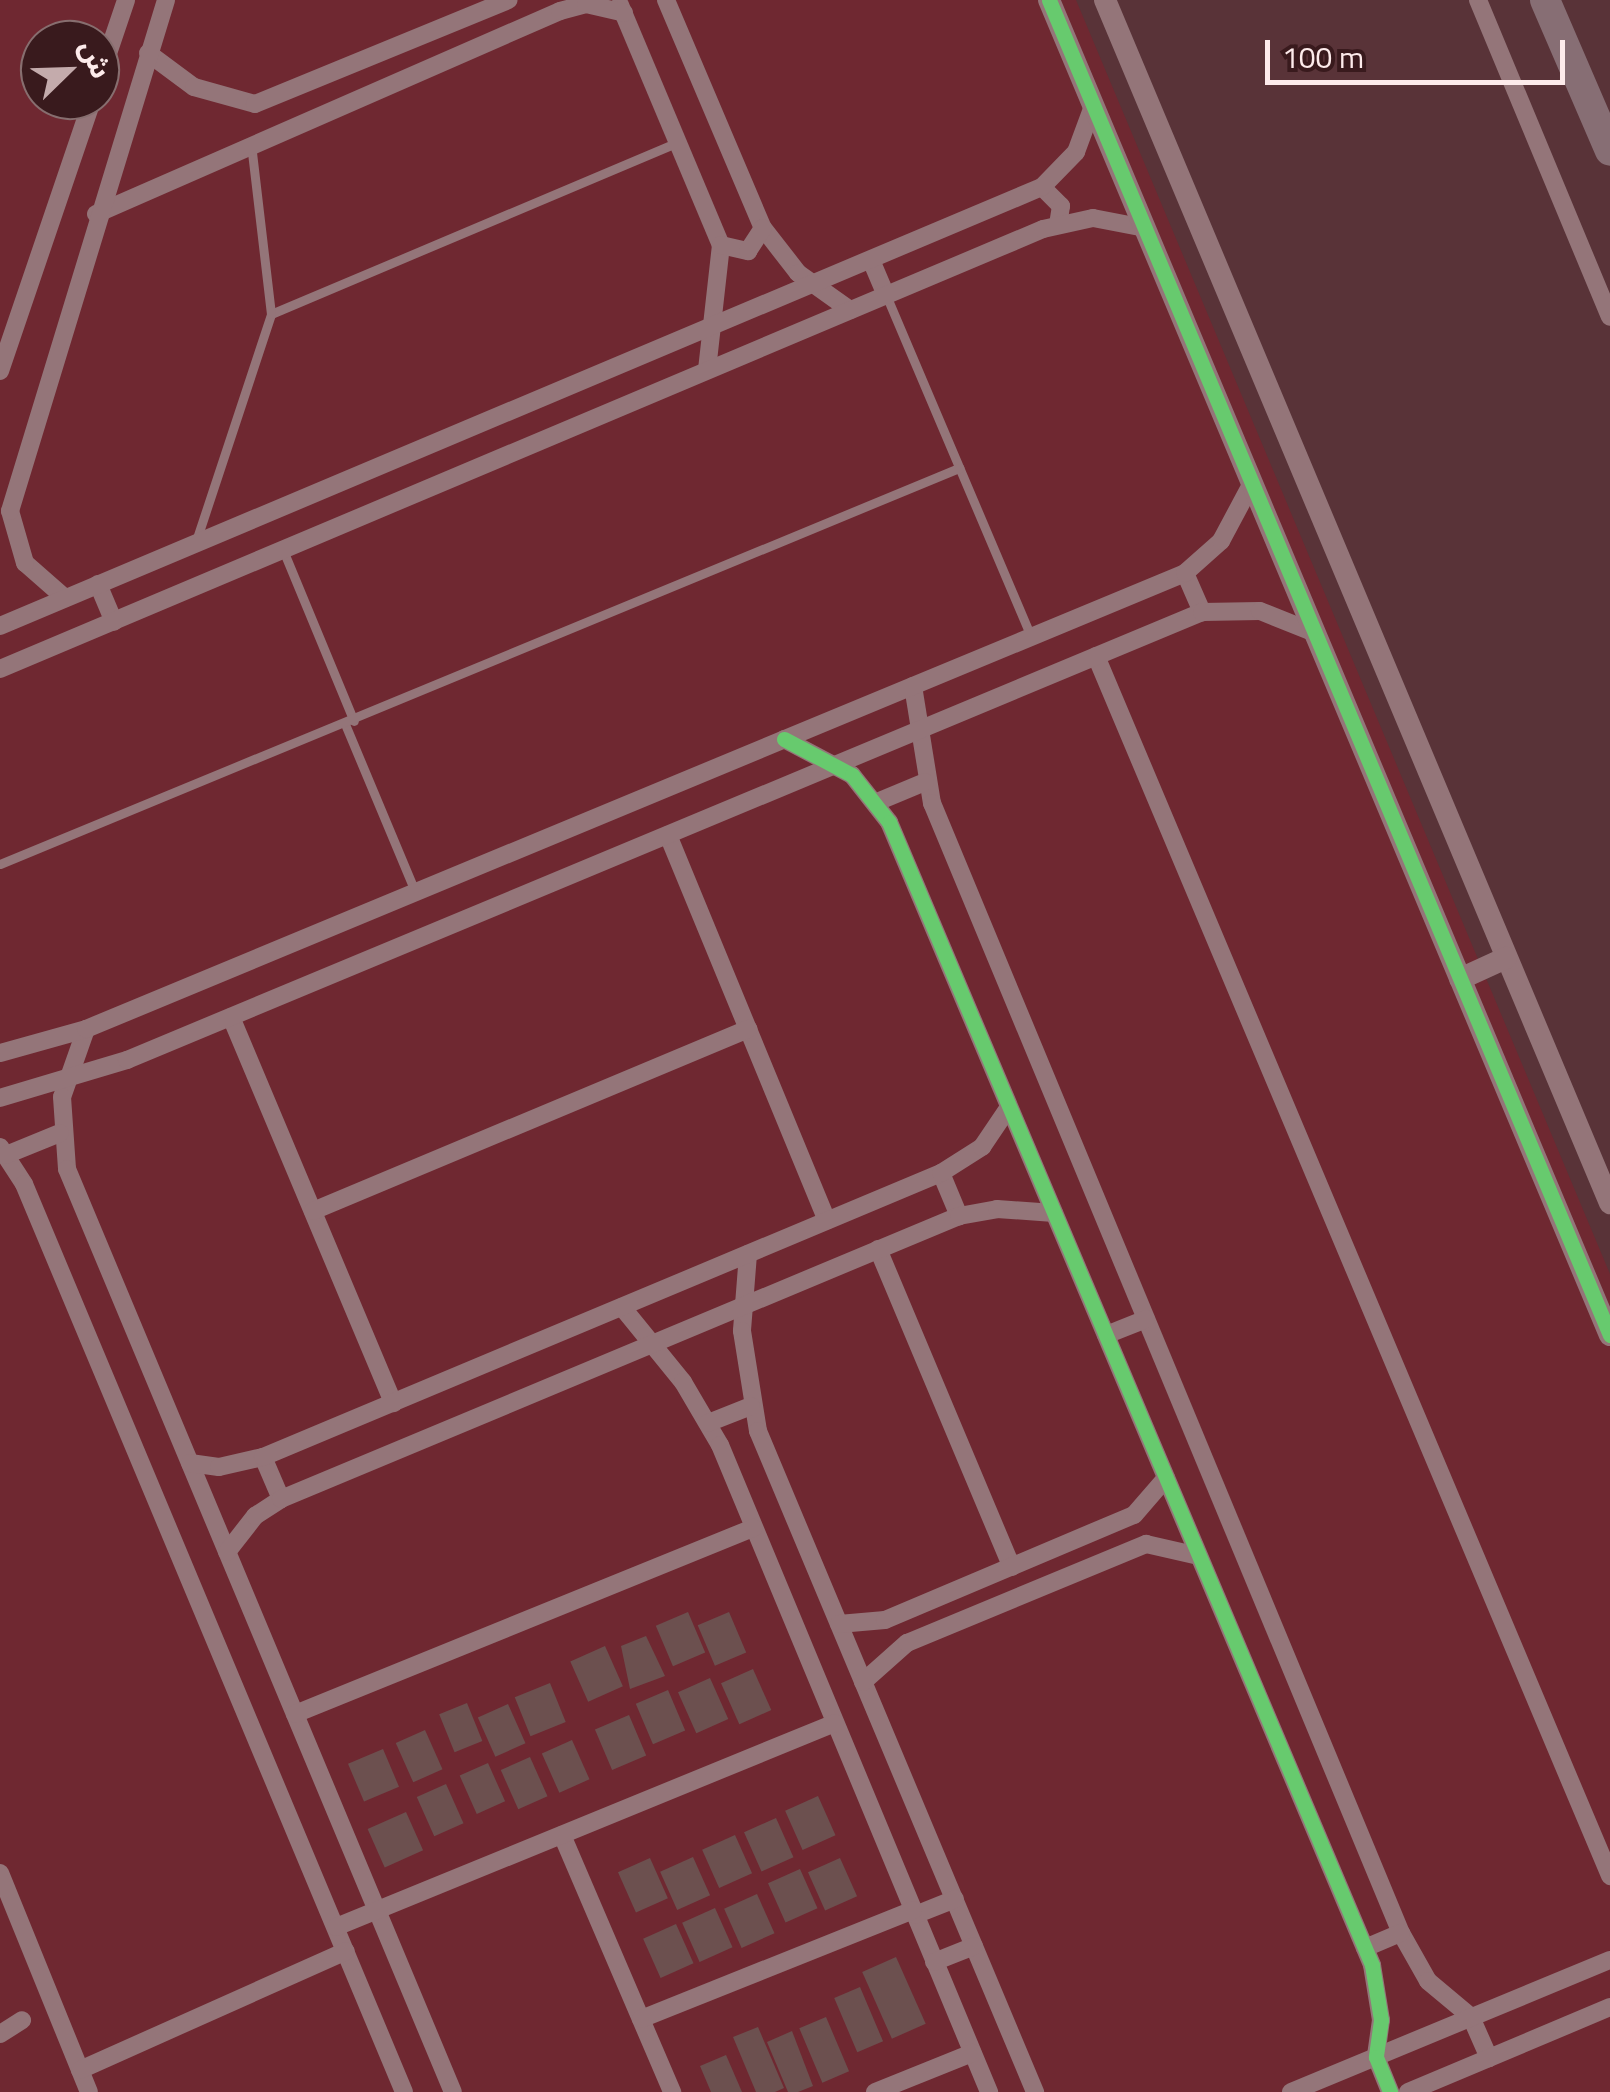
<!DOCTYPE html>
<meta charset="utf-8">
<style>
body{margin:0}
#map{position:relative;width:1610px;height:2092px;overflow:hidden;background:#593338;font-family:"Titillium Web","Noto Sans Arabic",sans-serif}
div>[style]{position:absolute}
.built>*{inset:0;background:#6f2831}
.building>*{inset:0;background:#6c504f;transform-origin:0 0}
.service>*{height:9px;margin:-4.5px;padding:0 4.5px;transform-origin:4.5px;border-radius:4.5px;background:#947579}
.minor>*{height:18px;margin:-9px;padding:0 9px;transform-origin:9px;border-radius:9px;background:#947579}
.tertiary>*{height:22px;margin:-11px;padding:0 11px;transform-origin:11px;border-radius:11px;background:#947579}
.primary>*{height:30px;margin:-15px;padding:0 15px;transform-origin:15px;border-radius:15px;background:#876e74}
.cycleway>*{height:15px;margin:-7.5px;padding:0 7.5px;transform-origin:7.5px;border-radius:7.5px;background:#67ca6e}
span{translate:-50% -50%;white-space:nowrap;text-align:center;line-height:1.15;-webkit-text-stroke:8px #391a1d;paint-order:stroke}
.north{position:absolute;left:20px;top:20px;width:100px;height:100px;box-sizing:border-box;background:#391a1d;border:2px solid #876e6f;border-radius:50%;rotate:67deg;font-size:28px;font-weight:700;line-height:40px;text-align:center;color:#fdebeb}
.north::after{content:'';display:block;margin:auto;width:35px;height:45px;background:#c4abac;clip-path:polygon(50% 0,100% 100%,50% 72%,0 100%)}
.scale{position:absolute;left:1265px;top:40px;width:300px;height:45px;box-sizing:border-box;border:5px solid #fdebeb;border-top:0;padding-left:12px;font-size:30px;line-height:35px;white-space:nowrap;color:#fdebeb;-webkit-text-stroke:8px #391a1d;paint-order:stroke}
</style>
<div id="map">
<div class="built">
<i style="clip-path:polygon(evenodd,0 0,1076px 0,1610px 1274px,1610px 2092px,0 2092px,0 0,40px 40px,100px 40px,100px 100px,40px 100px,40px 40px)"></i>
</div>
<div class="building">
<i style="left:688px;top:1612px;width:44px;height:35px;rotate:67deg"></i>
<i style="left:729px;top:1612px;width:44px;height:34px;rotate:67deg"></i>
<i style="clip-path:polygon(646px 1636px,665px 1676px,630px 1689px,621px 1646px)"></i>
<i style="left:605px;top:1646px;width:44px;height:38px;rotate:66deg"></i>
<i style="left:753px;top:1669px;width:45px;height:35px;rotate:66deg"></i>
<i style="left:710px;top:1678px;width:45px;height:35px;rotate:66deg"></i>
<i style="left:550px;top:1683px;width:42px;height:38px;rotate:68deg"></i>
<i style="left:668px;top:1690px;width:44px;height:35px;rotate:67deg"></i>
<i style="left:467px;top:1703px;width:41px;height:30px;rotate:68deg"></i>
<i style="left:508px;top:1704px;width:43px;height:33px;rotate:66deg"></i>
<i style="left:629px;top:1715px;width:44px;height:37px;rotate:67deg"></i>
<i style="left:425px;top:1730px;width:43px;height:32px;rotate:66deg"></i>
<i style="left:572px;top:1740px;width:43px;height:33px;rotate:66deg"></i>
<i style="left:383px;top:1749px;width:41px;height:38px;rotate:67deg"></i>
<i style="left:530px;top:1757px;width:43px;height:32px;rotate:66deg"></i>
<i style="left:488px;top:1763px;width:42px;height:31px;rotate:66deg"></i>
<i style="left:446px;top:1784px;width:43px;height:32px;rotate:66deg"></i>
<i style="left:818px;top:1796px;width:43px;height:36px;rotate:66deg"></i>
<i style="left:406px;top:1812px;width:42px;height:42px;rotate:66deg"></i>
<i style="left:776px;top:1818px;width:43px;height:35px;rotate:66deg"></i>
<i style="left:735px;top:1835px;width:42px;height:36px;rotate:66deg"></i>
<i style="left:693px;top:1857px;width:42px;height:36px;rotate:66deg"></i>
<i style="left:650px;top:1858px;width:44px;height:35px;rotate:66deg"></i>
<i style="left:840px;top:1858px;width:42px;height:35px;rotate:66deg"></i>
<i style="left:800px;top:1869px;width:43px;height:35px;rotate:66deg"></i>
<i style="left:757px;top:1894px;width:43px;height:36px;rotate:66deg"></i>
<i style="left:715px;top:1908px;width:43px;height:36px;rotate:66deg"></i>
<i style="left:676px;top:1924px;width:43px;height:36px;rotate:66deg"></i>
<i style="left:896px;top:1957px;width:73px;height:37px;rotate:66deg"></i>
<i style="left:860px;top:1987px;width:59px;height:28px;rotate:67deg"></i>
<i style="left:826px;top:2017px;width:59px;height:29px;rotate:67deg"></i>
<i style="clip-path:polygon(758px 2027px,784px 2088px,775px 2092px,756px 2092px,733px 2037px)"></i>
<i style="clip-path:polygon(792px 2031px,813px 2086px,798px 2092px,788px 2092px,767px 2042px)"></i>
<i style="clip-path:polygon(726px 2055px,742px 2092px,711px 2092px,700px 2066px)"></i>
</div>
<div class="service">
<i style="left:886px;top:295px;width:371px;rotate:67deg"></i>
<i style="left:271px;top:314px;width:442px;rotate:-22.9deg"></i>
<i style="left:196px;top:541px;width:239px;rotate:-71.7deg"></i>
<i style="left:271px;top:314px;width:170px;rotate:-96.7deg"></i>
<i style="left:283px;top:550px;width:185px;rotate:67.5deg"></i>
<i style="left:345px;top:724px;width:181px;rotate:67.3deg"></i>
<i style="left:0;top:864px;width:1038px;rotate:-22.44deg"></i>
</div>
<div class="minor">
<i style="left:666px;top:0;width:248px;rotate:67deg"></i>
<i style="left:763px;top:228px;width:57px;rotate:52.1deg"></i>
<i style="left:798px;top:273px;width:64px;rotate:35.4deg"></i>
<i style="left:1478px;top:0;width:343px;rotate:67.4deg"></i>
<i style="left:620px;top:5px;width:260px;rotate:67.2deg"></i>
<i style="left:721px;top:245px;width:126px;rotate:96.4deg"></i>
<i style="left:148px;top:53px;width:57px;rotate:36.5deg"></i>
<i style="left:194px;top:87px;width:63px;rotate:15.6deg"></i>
<i style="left:255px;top:104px;width:274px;rotate:-22.3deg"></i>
<i style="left:100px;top:77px;width:81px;rotate:-71.3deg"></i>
<i style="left:1042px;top:187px;width:27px;rotate:45deg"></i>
<i style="left:1061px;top:206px;width:18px;rotate:99deg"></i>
<i style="left:96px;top:214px;width:506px;rotate:-23.63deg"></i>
<i style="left:560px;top:11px;width:27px;rotate:-15deg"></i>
<i style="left:586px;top:4px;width:39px;rotate:13deg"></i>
<i style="left:721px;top:245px;width:28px;rotate:13deg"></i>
<i style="left:748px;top:251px;width:27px;rotate:-57deg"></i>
<i style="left:871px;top:260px;width:38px;rotate:67deg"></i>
<i style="left:0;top:371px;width:286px;rotate:-71.2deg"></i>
<i style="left:1185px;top:573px;width:43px;rotate:66.4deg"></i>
<i style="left:98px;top:584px;width:41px;rotate:67.2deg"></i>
<i style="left:65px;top:598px;width:53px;rotate:-138.8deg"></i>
<i style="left:25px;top:563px;width:54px;rotate:-106.1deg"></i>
<i style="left:10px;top:511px;width:534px;rotate:-73.02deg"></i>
<i style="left:0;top:626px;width:1131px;rotate:-22.85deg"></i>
<i style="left:1042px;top:187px;width:49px;rotate:-45.8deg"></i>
<i style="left:1076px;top:152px;width:49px;rotate:-69.7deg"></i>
<i style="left:1096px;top:656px;width:1324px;rotate:67.15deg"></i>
<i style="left:0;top:669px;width:1132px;rotate:-22.87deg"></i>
<i style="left:1043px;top:229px;width:51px;rotate:-12.4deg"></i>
<i style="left:1093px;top:218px;width:53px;rotate:10.9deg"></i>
<i style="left:913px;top:686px;width:119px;rotate:80.8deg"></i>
<i style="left:932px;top:803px;width:1223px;rotate:67.46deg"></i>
<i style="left:1401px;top:1933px;width:55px;rotate:60.6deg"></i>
<i style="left:1428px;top:1981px;width:56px;rotate:39.9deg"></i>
<i style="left:1471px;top:2017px;width:45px;rotate:66.3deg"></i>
<i style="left:784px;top:739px;width:77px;rotate:27.9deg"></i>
<i style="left:852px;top:775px;width:60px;rotate:51.8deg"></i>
<i style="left:889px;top:822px;width:1241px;rotate:67.09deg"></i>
<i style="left:1372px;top:1965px;width:56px;rotate:80.7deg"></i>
<i style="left:1381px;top:2020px;width:37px;rotate:98deg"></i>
<i style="left:1376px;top:2057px;width:38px;rotate:68deg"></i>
<i style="left:877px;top:802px;width:52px;rotate:-22.6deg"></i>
<i style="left:668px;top:835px;width:417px;rotate:67.6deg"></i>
<i style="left:231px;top:1017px;width:419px;rotate:67.2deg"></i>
<i style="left:86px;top:1029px;width:72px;rotate:109.4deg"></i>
<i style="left:62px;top:1097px;width:72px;rotate:86deg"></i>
<i style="left:67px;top:1169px;width:1000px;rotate:67.31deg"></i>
<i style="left:0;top:1053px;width:89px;rotate:-15.6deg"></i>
<i style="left:86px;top:1029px;width:1190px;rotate:-22.53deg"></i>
<i style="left:1185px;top:573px;width:48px;rotate:-41.6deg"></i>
<i style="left:1221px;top:541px;width:66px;rotate:-61.9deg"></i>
<i style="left:0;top:1098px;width:133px;rotate:-16.7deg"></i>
<i style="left:127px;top:1060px;width:1165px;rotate:-22.62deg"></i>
<i style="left:1202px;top:612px;width:58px;rotate:-1deg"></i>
<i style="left:1260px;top:611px;width:59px;rotate:21.8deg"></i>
<i style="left:0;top:1147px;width:44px;rotate:57deg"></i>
<i style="left:24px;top:1184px;width:984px;rotate:67.29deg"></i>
<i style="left:6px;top:1155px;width:58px;rotate:-22.2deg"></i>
<i style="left:941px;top:1173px;width:47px;rotate:67.3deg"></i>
<i style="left:313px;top:1211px;width:472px;rotate:-22.7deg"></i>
<i style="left:878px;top:1249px;width:345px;rotate:67.2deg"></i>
<i style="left:748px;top:1254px;width:77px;rotate:94.5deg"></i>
<i style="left:742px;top:1331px;width:101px;rotate:80.9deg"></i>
<i style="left:758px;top:1431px;width:717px;rotate:67.26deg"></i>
<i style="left:622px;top:1307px;width:97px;rotate:50.9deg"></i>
<i style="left:683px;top:1382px;width:73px;rotate:59.6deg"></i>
<i style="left:720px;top:1445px;width:701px;rotate:67.42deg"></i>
<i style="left:1106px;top:1335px;width:43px;rotate:-21.8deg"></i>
<i style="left:708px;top:1423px;width:46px;rotate:-21.6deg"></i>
<i style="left:263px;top:1457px;width:46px;rotate:66.8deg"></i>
<i style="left:190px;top:1463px;width:29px;rotate:8deg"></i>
<i style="left:219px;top:1467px;width:45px;rotate:-12.8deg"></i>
<i style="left:263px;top:1457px;width:735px;rotate:-22.73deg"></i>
<i style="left:941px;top:1173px;width:49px;rotate:-32.4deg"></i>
<i style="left:982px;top:1147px;width:48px;rotate:-56deg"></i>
<i style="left:227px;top:1552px;width:46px;rotate:-52.1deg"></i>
<i style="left:255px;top:1516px;width:31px;rotate:-33deg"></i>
<i style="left:281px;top:1499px;width:735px;rotate:-22.66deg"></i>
<i style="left:959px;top:1216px;width:39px;rotate:-10deg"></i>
<i style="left:997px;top:1209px;width:57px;rotate:4deg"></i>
<i style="left:839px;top:1624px;width:46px;rotate:-5deg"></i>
<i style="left:885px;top:1620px;width:270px;rotate:-22.9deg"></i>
<i style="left:1134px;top:1515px;width:49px;rotate:-49.1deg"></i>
<i style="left:863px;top:1682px;width:59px;rotate:-41.6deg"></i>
<i style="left:907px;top:1643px;width:259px;rotate:-22.5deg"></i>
<i style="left:1146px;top:1544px;width:54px;rotate:12.8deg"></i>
<i style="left:295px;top:1714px;width:495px;rotate:-22.1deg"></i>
<i style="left:562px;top:1835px;width:280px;rotate:66.8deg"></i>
<i style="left:0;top:1873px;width:236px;rotate:67.9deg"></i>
<i style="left:915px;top:1915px;width:43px;rotate:-21.8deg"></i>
<i style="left:336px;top:1927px;width:539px;rotate:-22.24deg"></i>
<i style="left:1365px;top:1948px;width:39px;rotate:-23deg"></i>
<i style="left:934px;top:1962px;width:43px;rotate:-21.8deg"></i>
<i style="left:641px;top:2019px;width:293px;rotate:-21.8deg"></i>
<i style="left:0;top:2034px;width:26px;rotate:-32deg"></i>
<i style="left:80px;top:2070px;width:291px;rotate:-24.1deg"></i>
<i style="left:875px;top:2092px;width:105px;rotate:-21.9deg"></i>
<i style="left:1291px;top:2092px;width:345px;rotate:-22.5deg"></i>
<i style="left:1408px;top:2092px;width:219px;rotate:-22.8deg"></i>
</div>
<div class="tertiary">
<i style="left:1049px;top:0;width:1448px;rotate:67.21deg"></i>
<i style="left:1105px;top:0;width:1305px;rotate:67.23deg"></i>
<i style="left:1460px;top:979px;width:51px;rotate:-24.5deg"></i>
</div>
<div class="primary">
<i style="left:1545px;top:0;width:164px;rotate:66.7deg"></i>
</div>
<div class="cycleway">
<i style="left:1049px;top:0;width:1448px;rotate:67.21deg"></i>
<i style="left:784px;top:739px;width:77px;rotate:27.9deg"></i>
<i style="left:852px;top:775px;width:60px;rotate:51.8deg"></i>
<i style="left:889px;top:822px;width:1241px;rotate:67.09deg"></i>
<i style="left:1372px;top:1965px;width:56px;rotate:80.7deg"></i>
<i style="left:1381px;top:2020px;width:37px;rotate:98deg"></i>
<i style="left:1376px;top:2057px;width:38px;rotate:68deg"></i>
</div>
<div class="north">ش</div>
<div class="scale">100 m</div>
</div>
